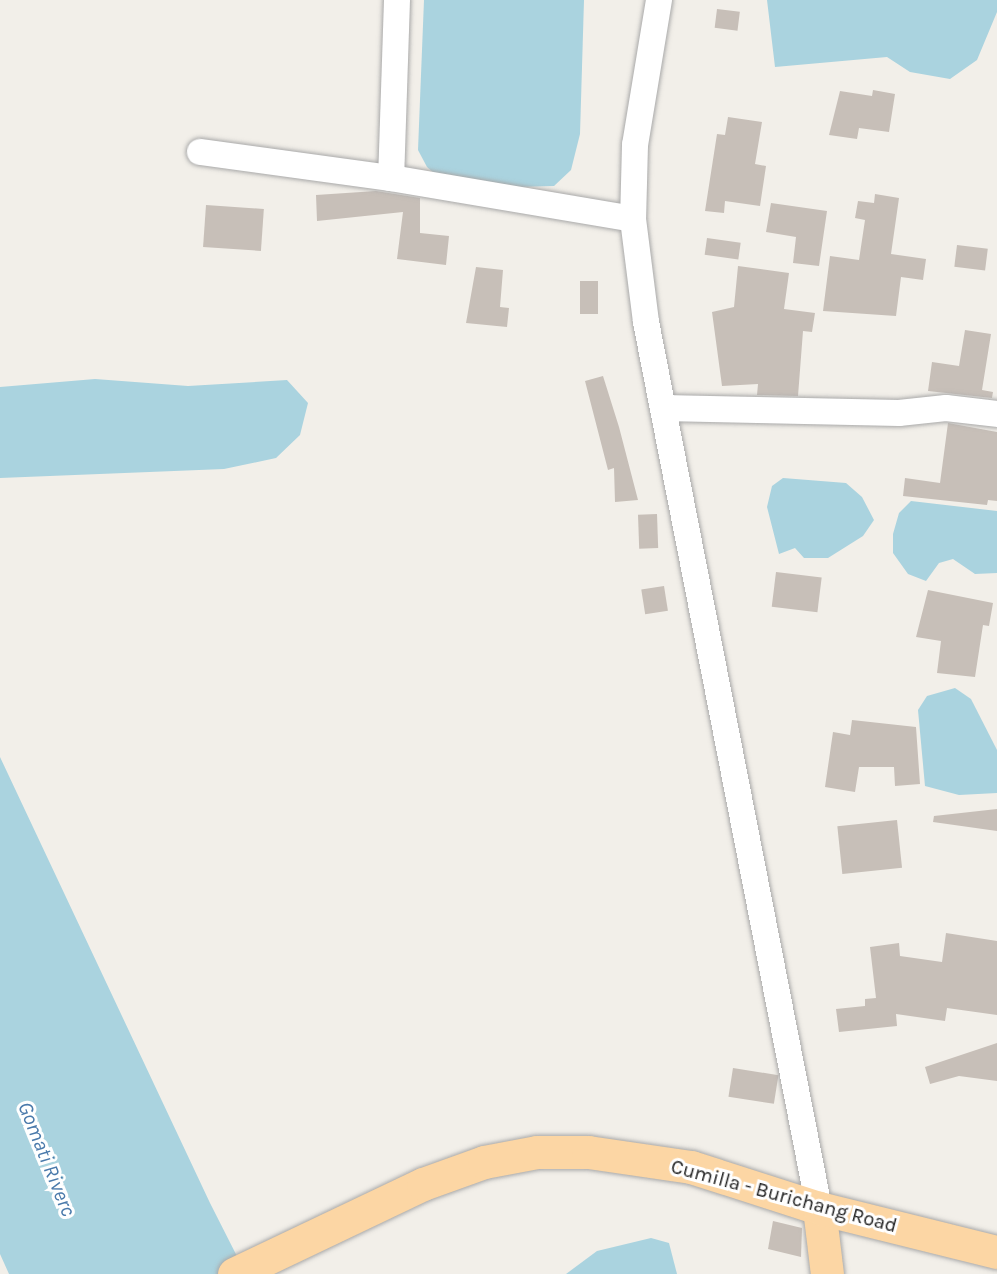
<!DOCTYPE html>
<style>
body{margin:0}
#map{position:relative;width:997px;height:1274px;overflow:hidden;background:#f2efe9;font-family:Karla,sans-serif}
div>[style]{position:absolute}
.water>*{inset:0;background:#aad3df}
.building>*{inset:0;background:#c7bfb8;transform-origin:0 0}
.roads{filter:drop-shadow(0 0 2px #a9a9a9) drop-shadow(0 0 2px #a9a9a9)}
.minor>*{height:26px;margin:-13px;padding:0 13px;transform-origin:13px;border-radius:13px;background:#fff}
.major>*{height:33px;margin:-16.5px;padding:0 16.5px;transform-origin:16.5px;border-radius:16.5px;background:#fcd6a4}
span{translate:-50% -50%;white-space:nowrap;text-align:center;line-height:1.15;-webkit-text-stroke:6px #fff;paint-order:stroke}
.street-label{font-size:20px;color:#222}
.water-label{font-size:21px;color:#4a7aab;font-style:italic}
</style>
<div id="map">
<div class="water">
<i style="clip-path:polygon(424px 0,584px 0,580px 134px,571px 170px,554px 186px,517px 187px,435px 174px,427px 167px,418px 150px)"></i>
<i style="clip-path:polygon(767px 0,997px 0,997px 12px,977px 60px,950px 79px,910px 72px,887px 57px,775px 67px)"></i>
<i style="clip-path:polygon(95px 379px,188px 386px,287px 380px,308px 403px,300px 435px,276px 458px,224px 469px,0 478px,0 387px)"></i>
<i style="clip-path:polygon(783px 478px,846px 483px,862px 497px,874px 520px,863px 536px,828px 558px,804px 558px,795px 548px,779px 554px,767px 507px,772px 486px)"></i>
<i style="clip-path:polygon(911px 501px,997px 511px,997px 573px,975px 574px,953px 559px,939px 563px,926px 581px,908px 574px,893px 553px,893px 534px,899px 513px)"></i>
<i style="clip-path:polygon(955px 688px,971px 699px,997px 750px,997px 793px,959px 795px,925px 786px,918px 710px,927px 696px)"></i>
<i style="clip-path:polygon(0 757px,210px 1203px,246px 1274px,9px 1274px,0 1254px)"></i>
<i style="clip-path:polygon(651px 1238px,669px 1243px,677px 1274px,566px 1274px,597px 1251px)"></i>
</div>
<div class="building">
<i style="left:717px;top:9px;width:23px;height:19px;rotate:7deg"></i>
<i style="clip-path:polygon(873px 90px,895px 94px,889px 132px,859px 128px,857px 139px,829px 135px,840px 91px,872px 96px)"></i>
<i style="clip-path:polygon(728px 117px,762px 122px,755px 164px,766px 166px,760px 206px,725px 201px,724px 213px,705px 211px,717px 134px,725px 135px)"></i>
<i style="clip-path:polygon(376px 191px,420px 198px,420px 233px,449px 236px,446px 265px,397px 259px,403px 212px,317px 221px,316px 195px)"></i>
<i style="clip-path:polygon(875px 194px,899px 198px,891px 254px,926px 259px,923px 280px,901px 277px,896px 316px,823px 311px,830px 256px,859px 260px,865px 220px,855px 218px,858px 201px,874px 203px)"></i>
<i style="clip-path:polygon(771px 203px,827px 211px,819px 266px,793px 263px,796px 237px,766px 232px)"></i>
<i style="left:206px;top:205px;width:58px;height:42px;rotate:4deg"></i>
<i style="left:707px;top:238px;width:34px;height:17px;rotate:8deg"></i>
<i style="left:957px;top:245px;width:31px;height:22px;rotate:7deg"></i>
<i style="clip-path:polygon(738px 266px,789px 273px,784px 309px,815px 313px,812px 332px,803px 331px,798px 396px,757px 395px,758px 384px,722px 386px,712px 312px,734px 307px)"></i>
<i style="clip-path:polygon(476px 267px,503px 270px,500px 307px,509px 308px,507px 327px,466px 323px)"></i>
<i style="left:598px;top:281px;width:33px;height:18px;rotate:90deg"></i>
<i style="clip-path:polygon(965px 330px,991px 334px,982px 390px,993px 392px,992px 398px,928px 391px,932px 362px,959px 366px)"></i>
<i style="clip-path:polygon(603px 376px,619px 427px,638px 500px,615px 502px,614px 468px,608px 470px,585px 381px)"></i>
<i style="clip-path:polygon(948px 423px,997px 432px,997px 501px,988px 500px,987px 505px,903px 496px,905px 478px,940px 483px)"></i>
<i style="left:657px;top:514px;width:34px;height:19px;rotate:88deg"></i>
<i style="left:776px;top:572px;width:46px;height:35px;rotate:7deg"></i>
<i style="left:664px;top:586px;width:25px;height:23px;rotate:81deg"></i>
<i style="clip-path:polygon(928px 590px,993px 603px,989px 626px,983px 625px,975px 677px,937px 673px,941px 641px,916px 637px)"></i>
<i style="clip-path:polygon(852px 720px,916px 727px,920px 784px,895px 786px,894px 767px,859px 767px,855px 792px,825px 787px,833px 732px,850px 735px)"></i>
<i style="clip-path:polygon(997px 809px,997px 831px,933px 822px,934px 816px)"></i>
<i style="left:897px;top:820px;width:48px;height:60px;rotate:84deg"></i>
<i style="clip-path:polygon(946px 933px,997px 941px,997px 1015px,947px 1008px,945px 1021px,896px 1014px,897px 1026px,839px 1032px,836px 1009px,865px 1006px,865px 999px,876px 998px,870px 947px,899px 943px,900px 956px,942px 962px)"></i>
<i style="clip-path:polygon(997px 1043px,997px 1081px,959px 1076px,930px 1084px,925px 1067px)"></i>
<i style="left:733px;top:1068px;width:46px;height:29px;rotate:9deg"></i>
<i style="clip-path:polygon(773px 1221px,802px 1228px,801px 1257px,768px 1249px)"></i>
</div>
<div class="roads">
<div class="minor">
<i style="left:397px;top:0;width:178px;rotate:91.9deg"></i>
<i style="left:391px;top:178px;width:245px;rotate:9.6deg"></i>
<i style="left:659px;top:0;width:147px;rotate:99.4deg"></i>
<i style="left:635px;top:145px;width:74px;rotate:91.5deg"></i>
<i style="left:633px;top:219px;width:104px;rotate:82.8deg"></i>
<i style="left:646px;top:322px;width:903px;rotate:78.95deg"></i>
<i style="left:200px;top:152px;width:193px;rotate:7.8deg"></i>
<i style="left:663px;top:408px;width:236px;rotate:1.2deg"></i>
<i style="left:899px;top:413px;width:47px;rotate:-6.1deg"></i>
<i style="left:946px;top:408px;width:51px;rotate:6.7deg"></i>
</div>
<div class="major">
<i style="left:819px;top:1208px;width:66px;rotate:83.1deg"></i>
<i style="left:234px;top:1274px;width:209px;rotate:-25.5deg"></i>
<i style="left:423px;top:1184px;width:65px;rotate:-19.8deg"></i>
<i style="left:484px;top:1162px;width:54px;rotate:-10.7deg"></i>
<i style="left:537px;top:1152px;width:51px"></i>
<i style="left:588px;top:1152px;width:104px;rotate:8.3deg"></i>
<i style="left:691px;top:1167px;width:134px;rotate:17.8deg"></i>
<i style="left:819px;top:1208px;width:183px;rotate:13.9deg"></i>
</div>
</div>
<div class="street-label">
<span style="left:784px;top:1196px;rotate:15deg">Cumilla - Burichang Road</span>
</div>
<div class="water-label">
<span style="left:47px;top:1159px;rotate:68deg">Gomati Riverc</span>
</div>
</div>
